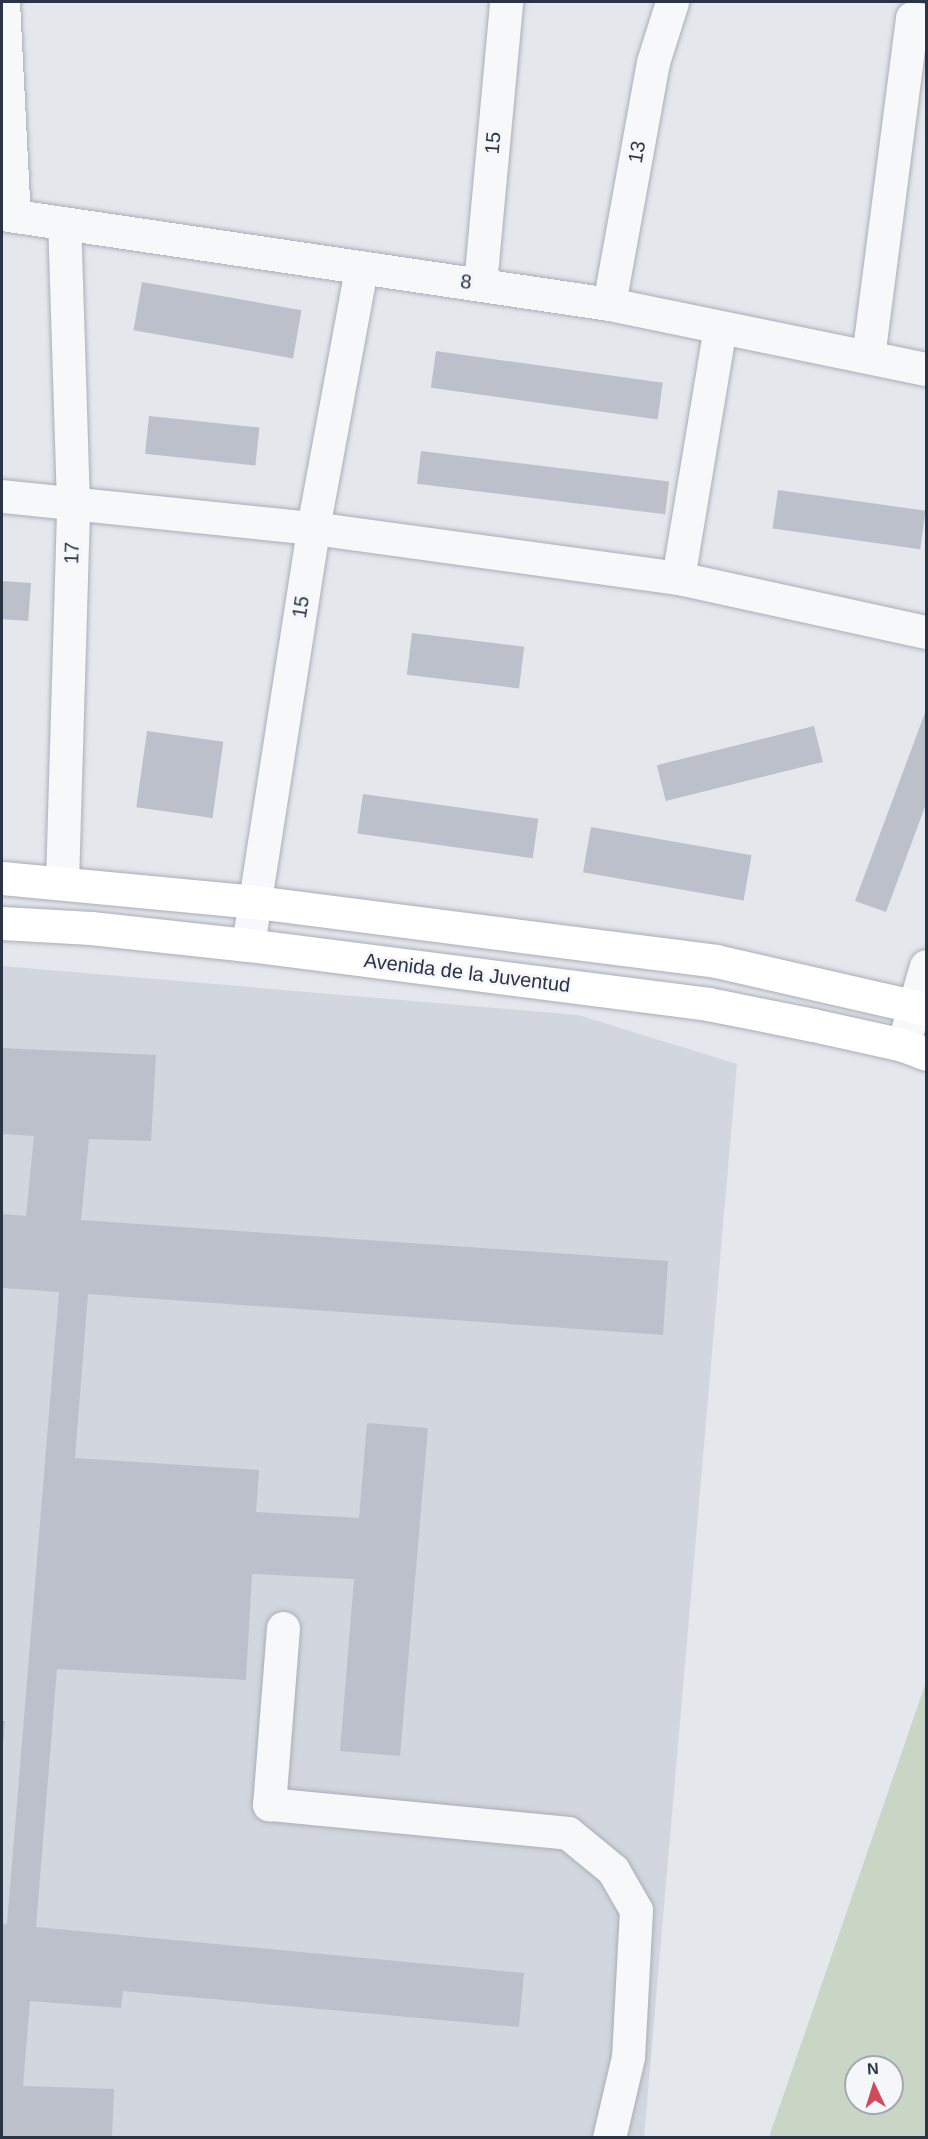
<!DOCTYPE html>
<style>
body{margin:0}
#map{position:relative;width:928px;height:2139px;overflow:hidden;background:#e4e7ec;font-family:Helvetica,sans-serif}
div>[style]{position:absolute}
.built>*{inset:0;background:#d2d6de}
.green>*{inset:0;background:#c9d6c5}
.building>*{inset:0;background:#bbc0ca;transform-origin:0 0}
.roads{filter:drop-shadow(0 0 2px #a9aeb7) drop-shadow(0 0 2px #a9aeb7)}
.minor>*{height:33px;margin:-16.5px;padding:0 16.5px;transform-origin:16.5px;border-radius:16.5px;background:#f7f8fa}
.major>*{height:33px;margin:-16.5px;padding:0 16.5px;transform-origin:16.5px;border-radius:16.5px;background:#fff}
span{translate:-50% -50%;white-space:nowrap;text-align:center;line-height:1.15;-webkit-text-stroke:5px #f4f6f9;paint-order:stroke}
.street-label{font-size:20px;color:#2b3445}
.frame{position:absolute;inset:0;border:3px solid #2b3445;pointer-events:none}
.north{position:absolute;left:844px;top:2055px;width:60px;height:60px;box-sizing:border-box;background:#f4f6f9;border:2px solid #a4a8b1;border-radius:50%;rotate:356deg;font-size:16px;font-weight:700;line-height:24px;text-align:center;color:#2b3445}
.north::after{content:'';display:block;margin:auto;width:21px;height:27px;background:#d1495b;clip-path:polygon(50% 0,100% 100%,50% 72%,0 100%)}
</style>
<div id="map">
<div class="built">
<i style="clip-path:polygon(2px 966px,578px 1015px,737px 1064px,644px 2137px,2px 2137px)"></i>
</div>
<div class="green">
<i style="clip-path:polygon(evenodd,926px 1682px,926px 2137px,769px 2137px,926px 1682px,856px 2067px,892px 2067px,892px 2103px,856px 2103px,856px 2067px)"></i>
</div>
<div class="building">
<i style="left:142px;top:282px;width:162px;height:49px;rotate:10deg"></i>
<i style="left:436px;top:351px;width:229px;height:37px;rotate:8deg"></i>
<i style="left:149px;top:416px;width:111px;height:38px;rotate:6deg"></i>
<i style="left:421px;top:451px;width:250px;height:33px;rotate:7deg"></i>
<i style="left:778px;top:490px;width:149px;height:39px;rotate:8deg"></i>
<i style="left:2px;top:581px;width:29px;height:38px;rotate:4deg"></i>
<i style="left:412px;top:633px;width:113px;height:42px;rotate:7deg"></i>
<i style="clip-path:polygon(926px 710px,926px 804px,886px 912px,855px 901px)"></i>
<i style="left:814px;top:726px;width:37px;height:162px;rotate:76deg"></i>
<i style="left:147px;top:731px;width:77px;height:77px;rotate:8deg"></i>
<i style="left:363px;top:794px;width:177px;height:40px;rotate:8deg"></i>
<i style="left:591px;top:827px;width:163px;height:46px;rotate:10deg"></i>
<i style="clip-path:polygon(2px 1048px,156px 1055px,151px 1141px,89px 1139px,81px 1220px,668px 1261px,663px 1335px,88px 1294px,75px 1458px,259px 1470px,256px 1512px,359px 1518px,367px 1423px,428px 1428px,400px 1756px,340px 1751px,354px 1579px,252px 1574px,246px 1680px,57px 1669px,36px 1927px,524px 1973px,519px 2027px,123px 1991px,121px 2008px,30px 2001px,23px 2086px,114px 2089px,112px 2138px,2px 2138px,2px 1924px,7px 1924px,59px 1292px,2px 1288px,2px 1214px,26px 1216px,34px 1136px,2px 1134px)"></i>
<i style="clip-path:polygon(2px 1721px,5px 1721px,3px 1744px,2px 1744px)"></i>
</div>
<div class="roads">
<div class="minor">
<i style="left:3px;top:2px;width:214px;rotate:87.1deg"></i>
<i style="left:2px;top:214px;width:614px;rotate:8.43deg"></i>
<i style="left:609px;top:304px;width:324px;rotate:11.6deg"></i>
<i style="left:480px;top:284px;width:283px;rotate:-84.7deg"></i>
<i style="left:609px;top:304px;width:246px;rotate:-79.7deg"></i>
<i style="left:653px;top:62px;width:63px;rotate:-72.4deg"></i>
<i style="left:868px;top:357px;width:342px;rotate:-82.6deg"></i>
<i style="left:912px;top:18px;width:14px;rotate:12deg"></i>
<i style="left:2px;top:496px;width:313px;rotate:5.9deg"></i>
<i style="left:313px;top:528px;width:368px;rotate:7.8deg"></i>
<i style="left:678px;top:578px;width:254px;rotate:12.3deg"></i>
<i style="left:678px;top:578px;width:254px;rotate:-80.5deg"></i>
<i style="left:62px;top:882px;width:378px;rotate:-88.3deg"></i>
<i style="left:73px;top:504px;width:281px;rotate:-91.8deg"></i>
<i style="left:248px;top:945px;width:422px;rotate:-81.1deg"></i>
<i style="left:313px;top:528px;width:263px;rotate:-79.5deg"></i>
<i style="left:903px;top:1045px;width:82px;rotate:-73.8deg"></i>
<i style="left:283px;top:1628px;width:177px;rotate:94.5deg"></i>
<i style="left:269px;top:1804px;width:300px;rotate:5.5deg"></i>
<i style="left:568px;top:1833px;width:58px;rotate:39.4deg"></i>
<i style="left:613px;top:1870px;width:46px;rotate:60.1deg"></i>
<i style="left:636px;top:1910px;width:147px;rotate:93.1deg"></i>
<i style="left:628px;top:2057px;width:83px;rotate:103.2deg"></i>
</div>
<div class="major">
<i style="left:2px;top:878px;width:255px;rotate:5.4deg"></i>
<i style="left:256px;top:902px;width:464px;rotate:7.3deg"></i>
<i style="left:716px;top:961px;width:215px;rotate:12.9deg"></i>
<i style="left:2px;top:923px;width:89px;rotate:3.2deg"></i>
<i style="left:91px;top:928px;width:158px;rotate:6.2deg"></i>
<i style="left:248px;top:945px;width:464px;rotate:7.3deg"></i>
<i style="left:708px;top:1004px;width:107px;rotate:11.3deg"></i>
<i style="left:813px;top:1025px;width:92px;rotate:12.5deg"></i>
<i style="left:903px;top:1045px;width:25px;rotate:21deg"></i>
</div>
</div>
<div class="street-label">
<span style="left:493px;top:143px;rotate:-85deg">15</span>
<span style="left:637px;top:152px;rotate:-80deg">13</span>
<span style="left:466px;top:282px;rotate:7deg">8</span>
<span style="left:72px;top:553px;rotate:-88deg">17</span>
<span style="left:301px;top:607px;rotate:-81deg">15</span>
<span style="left:467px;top:973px;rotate:7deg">Avenida de la Juventud</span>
</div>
<div class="frame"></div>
<div class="north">N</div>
</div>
